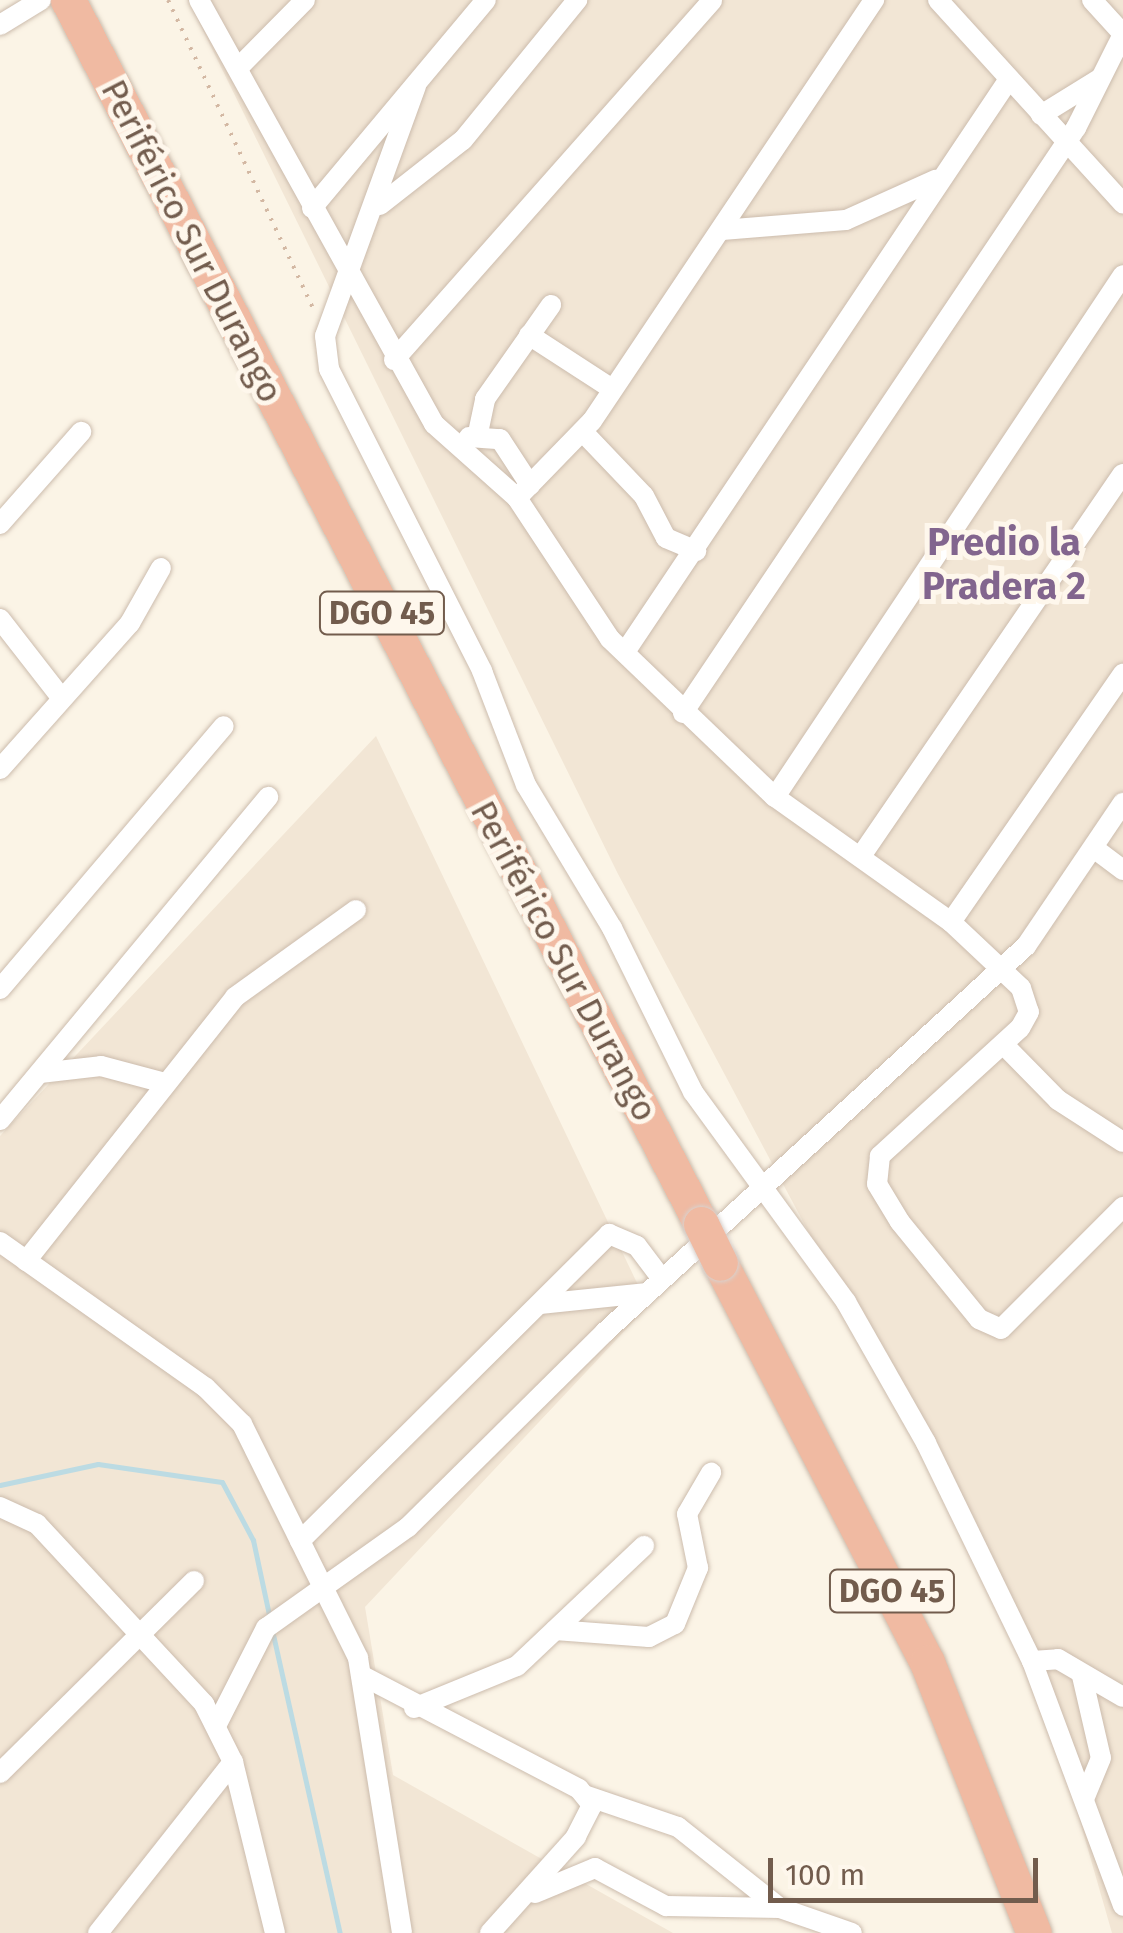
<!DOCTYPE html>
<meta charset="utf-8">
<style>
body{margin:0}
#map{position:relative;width:1123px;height:1933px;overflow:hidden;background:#fbf4e6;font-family:"Fira Sans",sans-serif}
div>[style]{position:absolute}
.residential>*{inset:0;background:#f2e6d5}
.stream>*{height:5px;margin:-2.5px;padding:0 2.5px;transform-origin:2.5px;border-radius:2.5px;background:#bcdbe3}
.path>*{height:4px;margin-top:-2px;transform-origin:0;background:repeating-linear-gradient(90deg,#d3b8a3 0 2.5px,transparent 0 10.5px)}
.roads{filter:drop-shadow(0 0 2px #ccbcad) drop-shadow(0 0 2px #ccbcad)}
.street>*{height:20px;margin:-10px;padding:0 10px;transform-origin:10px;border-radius:10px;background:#fff}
.highway>*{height:35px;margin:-17.5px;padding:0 17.5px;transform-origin:17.5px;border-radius:17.5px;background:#f0baa2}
.bridges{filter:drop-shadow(0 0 2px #d8d1cd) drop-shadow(0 0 2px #d8d1cd)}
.highway-bridge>*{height:35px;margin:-17.5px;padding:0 17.5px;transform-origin:17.5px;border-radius:17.5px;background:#f0baa2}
span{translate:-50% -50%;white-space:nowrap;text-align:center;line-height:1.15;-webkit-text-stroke:10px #fef7ec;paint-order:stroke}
.shield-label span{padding:2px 8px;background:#fef7ec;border:2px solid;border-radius:8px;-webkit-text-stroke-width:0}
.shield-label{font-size:32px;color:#725c4d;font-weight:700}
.street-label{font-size:35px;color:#725c4d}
.neighbourhood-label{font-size:38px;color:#82658e;font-weight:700}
.scale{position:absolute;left:768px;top:1858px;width:270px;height:45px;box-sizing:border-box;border:5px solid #725c4d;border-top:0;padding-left:12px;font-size:30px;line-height:35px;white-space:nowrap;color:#725c4d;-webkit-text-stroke:8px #fef7ec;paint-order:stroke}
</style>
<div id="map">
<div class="residential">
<i style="clip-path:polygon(188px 0,1123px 0,1123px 1933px,1112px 1933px,1030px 1648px,618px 874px)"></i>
<i style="clip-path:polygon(376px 736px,648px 1306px,365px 1607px,393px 1775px,673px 1933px,0 1933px,0 1136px)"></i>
</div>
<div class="stream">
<i style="left:0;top:1485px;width:100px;rotate:-12.1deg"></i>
<i style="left:98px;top:1464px;width:125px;rotate:8.3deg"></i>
<i style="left:222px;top:1482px;width:66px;rotate:61.9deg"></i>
<i style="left:253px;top:1540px;width:81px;rotate:77.9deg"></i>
<i style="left:272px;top:1630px;width:311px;rotate:77.4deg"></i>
</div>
<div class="path">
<i style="left:168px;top:0;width:346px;rotate:64.8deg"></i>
</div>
<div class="roads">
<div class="street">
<i style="left:199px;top:0;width:485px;rotate:61deg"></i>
<i style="left:434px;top:424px;width:111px;rotate:41.7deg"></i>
<i style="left:517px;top:498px;width:169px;rotate:56.6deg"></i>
<i style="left:610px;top:639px;width:228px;rotate:43.8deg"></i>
<i style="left:775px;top:797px;width:216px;rotate:35.4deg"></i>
<i style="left:951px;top:922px;width:96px;rotate:43.3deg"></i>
<i style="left:1021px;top:988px;width:25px;rotate:72deg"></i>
<i style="left:1029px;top:1012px;width:18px;rotate:119deg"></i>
<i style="left:1020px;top:1028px;width:190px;rotate:137.6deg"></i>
<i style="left:880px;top:1156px;width:28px;rotate:96deg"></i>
<i style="left:877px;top:1184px;width:44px;rotate:58.8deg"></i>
<i style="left:900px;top:1222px;width:125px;rotate:50.8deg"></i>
<i style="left:979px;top:1319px;width:24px;rotate:24deg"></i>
<i style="left:1001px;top:1329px;width:173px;rotate:-45deg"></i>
<i style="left:938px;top:0;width:275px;rotate:47.7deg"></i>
<i style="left:1092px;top:0;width:46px;rotate:47.6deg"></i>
<i style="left:0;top:25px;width:48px;rotate:-31.4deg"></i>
<i style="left:241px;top:65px;width:91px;rotate:-45.4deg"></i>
<i style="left:416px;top:86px;width:266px;rotate:110deg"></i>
<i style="left:325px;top:336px;width:33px;rotate:83deg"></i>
<i style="left:329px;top:369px;width:339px;rotate:63.1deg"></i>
<i style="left:482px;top:671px;width:122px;rotate:68.9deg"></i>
<i style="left:526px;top:785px;width:167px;rotate:59deg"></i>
<i style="left:612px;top:928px;width:183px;rotate:63.7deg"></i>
<i style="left:693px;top:1092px;width:260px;rotate:53.9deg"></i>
<i style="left:846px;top:1302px;width:162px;rotate:60.4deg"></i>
<i style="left:926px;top:1443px;width:242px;rotate:64.1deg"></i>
<i style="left:1032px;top:1661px;width:261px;rotate:69.6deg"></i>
<i style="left:1041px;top:115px;width:68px;rotate:-31.8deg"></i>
<i style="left:380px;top:205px;width:105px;rotate:-38.1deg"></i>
<i style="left:463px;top:140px;width:181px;rotate:-50.8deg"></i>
<i style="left:312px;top:208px;width:271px;rotate:-50.1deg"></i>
<i style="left:722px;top:230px;width:124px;rotate:-4.6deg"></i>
<i style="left:846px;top:220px;width:98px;rotate:-24.2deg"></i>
<i style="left:529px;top:335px;width:99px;rotate:33deg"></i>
<i style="left:394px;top:360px;width:480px;rotate:-48.5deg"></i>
<i style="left:583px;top:432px;width:88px;rotate:46.4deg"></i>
<i style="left:644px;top:496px;width:47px;rotate:62.4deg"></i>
<i style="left:666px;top:538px;width:33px;rotate:23deg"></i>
<i style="left:478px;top:433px;width:35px;rotate:-78deg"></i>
<i style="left:485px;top:399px;width:115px;rotate:-54.9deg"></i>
<i style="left:469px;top:437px;width:31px;rotate:4deg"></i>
<i style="left:500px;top:439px;width:55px;rotate:56.9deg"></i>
<i style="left:517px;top:498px;width:107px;rotate:-45.8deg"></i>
<i style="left:592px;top:421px;width:507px;rotate:-56.18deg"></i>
<i style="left:0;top:524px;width:123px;rotate:-48.6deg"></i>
<i style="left:0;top:619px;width:98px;rotate:52.1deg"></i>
<i style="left:625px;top:652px;width:690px;rotate:-56.17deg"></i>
<i style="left:683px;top:713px;width:705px;rotate:-56.11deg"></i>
<i style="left:1076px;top:128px;width:105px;rotate:-63.4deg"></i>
<i style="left:0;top:769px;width:195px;rotate:-48.3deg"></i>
<i style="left:130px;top:623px;width:63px;rotate:-60.6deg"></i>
<i style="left:775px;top:797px;width:627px;rotate:-56.31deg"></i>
<i style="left:1095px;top:849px;width:35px;rotate:37deg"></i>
<i style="left:861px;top:856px;width:463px;rotate:-55.6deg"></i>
<i style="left:951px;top:922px;width:302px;rotate:-55.3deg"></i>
<i style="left:0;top:989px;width:345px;rotate:-49.6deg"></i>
<i style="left:1004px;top:1045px;width:77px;rotate:45.5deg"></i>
<i style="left:1058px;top:1100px;width:77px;rotate:32.9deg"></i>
<i style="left:40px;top:1073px;width:61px;rotate:-6.5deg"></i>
<i style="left:101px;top:1066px;width:66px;rotate:14.9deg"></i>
<i style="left:0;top:1120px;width:420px;rotate:-50.3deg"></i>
<i style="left:0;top:1242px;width:252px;rotate:35.3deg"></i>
<i style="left:206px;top:1388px;width:51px;rotate:45deg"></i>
<i style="left:242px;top:1424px;width:261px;rotate:63.6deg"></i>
<i style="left:358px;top:1658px;width:278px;rotate:80.9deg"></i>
<i style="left:26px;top:1261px;width:337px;rotate:-51.6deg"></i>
<i style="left:235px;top:997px;width:149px;rotate:-35.7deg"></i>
<i style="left:540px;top:1304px;width:108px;rotate:-5.9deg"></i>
<i style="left:0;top:1507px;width:41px;rotate:24.7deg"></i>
<i style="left:37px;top:1524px;width:246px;rotate:47.1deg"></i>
<i style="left:204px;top:1704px;width:65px;rotate:63.4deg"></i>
<i style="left:233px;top:1762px;width:176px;rotate:76.2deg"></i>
<i style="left:300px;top:1541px;width:436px;rotate:-44.8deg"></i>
<i style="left:609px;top:1234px;width:30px;rotate:23deg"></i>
<i style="left:637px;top:1246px;width:41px;rotate:52.9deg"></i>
<i style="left:555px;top:1630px;width:94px;rotate:4.3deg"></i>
<i style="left:649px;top:1637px;width:29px;rotate:-27deg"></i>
<i style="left:675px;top:1624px;width:61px;rotate:-67.7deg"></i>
<i style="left:698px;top:1568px;width:55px;rotate:-101.5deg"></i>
<i style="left:687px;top:1514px;width:48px;rotate:-59.7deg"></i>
<i style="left:1032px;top:1661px;width:26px;rotate:-4deg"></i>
<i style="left:1058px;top:1659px;width:75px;rotate:30.3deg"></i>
<i style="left:361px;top:1675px;width:246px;rotate:27.6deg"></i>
<i style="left:579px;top:1789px;width:21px;rotate:51deg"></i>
<i style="left:592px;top:1805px;width:36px;rotate:117deg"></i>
<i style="left:576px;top:1837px;width:129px;rotate:131.9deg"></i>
<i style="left:1082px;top:1676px;width:84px;rotate:77deg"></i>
<i style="left:1101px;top:1758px;width:44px;rotate:112.5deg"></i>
<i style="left:414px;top:1708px;width:111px;rotate:-22.2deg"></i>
<i style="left:517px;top:1666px;width:175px;rotate:-43.4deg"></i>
<i style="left:217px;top:1724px;width:108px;rotate:-63deg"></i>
<i style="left:266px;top:1628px;width:174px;rotate:-35.4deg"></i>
<i style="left:408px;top:1527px;width:277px;rotate:-44.7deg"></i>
<i style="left:605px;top:1332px;width:571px;rotate:-42.52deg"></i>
<i style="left:1026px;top:946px;width:173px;rotate:-55.9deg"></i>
<i style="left:0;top:1773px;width:273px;rotate:-44.7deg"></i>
<i style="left:587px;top:1796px;width:96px;rotate:18.8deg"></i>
<i style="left:678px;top:1827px;width:130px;rotate:38.5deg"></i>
<i style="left:780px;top:1908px;width:76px;rotate:19.1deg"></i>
<i style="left:535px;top:1893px;width:65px;rotate:-22.6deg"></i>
<i style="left:595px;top:1868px;width:81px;rotate:28.2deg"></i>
<i style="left:666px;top:1906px;width:114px;rotate:1deg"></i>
<i style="left:98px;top:1933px;width:218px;rotate:-51.7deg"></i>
</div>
<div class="highway">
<i style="left:68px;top:0;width:1378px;rotate:62.65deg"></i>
<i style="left:720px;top:1263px;width:449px;rotate:62.6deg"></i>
<i style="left:927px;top:1662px;width:291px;rotate:68.5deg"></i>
</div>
</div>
<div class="bridges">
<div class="highway-bridge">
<i style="left:701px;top:1224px;width:43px;rotate:64deg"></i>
</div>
</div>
<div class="shield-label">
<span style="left:382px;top:613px">DGO 45</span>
<span style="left:892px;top:1591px">DGO 45</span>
</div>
<div class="street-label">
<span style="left:192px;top:241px;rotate:63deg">Periférico Sur Durango</span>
<span style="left:564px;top:961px;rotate:62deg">Periférico Sur Durango</span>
</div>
<div class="neighbourhood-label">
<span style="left:1004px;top:565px">Predio la<br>Pradera 2</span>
</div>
<div class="scale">100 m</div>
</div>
